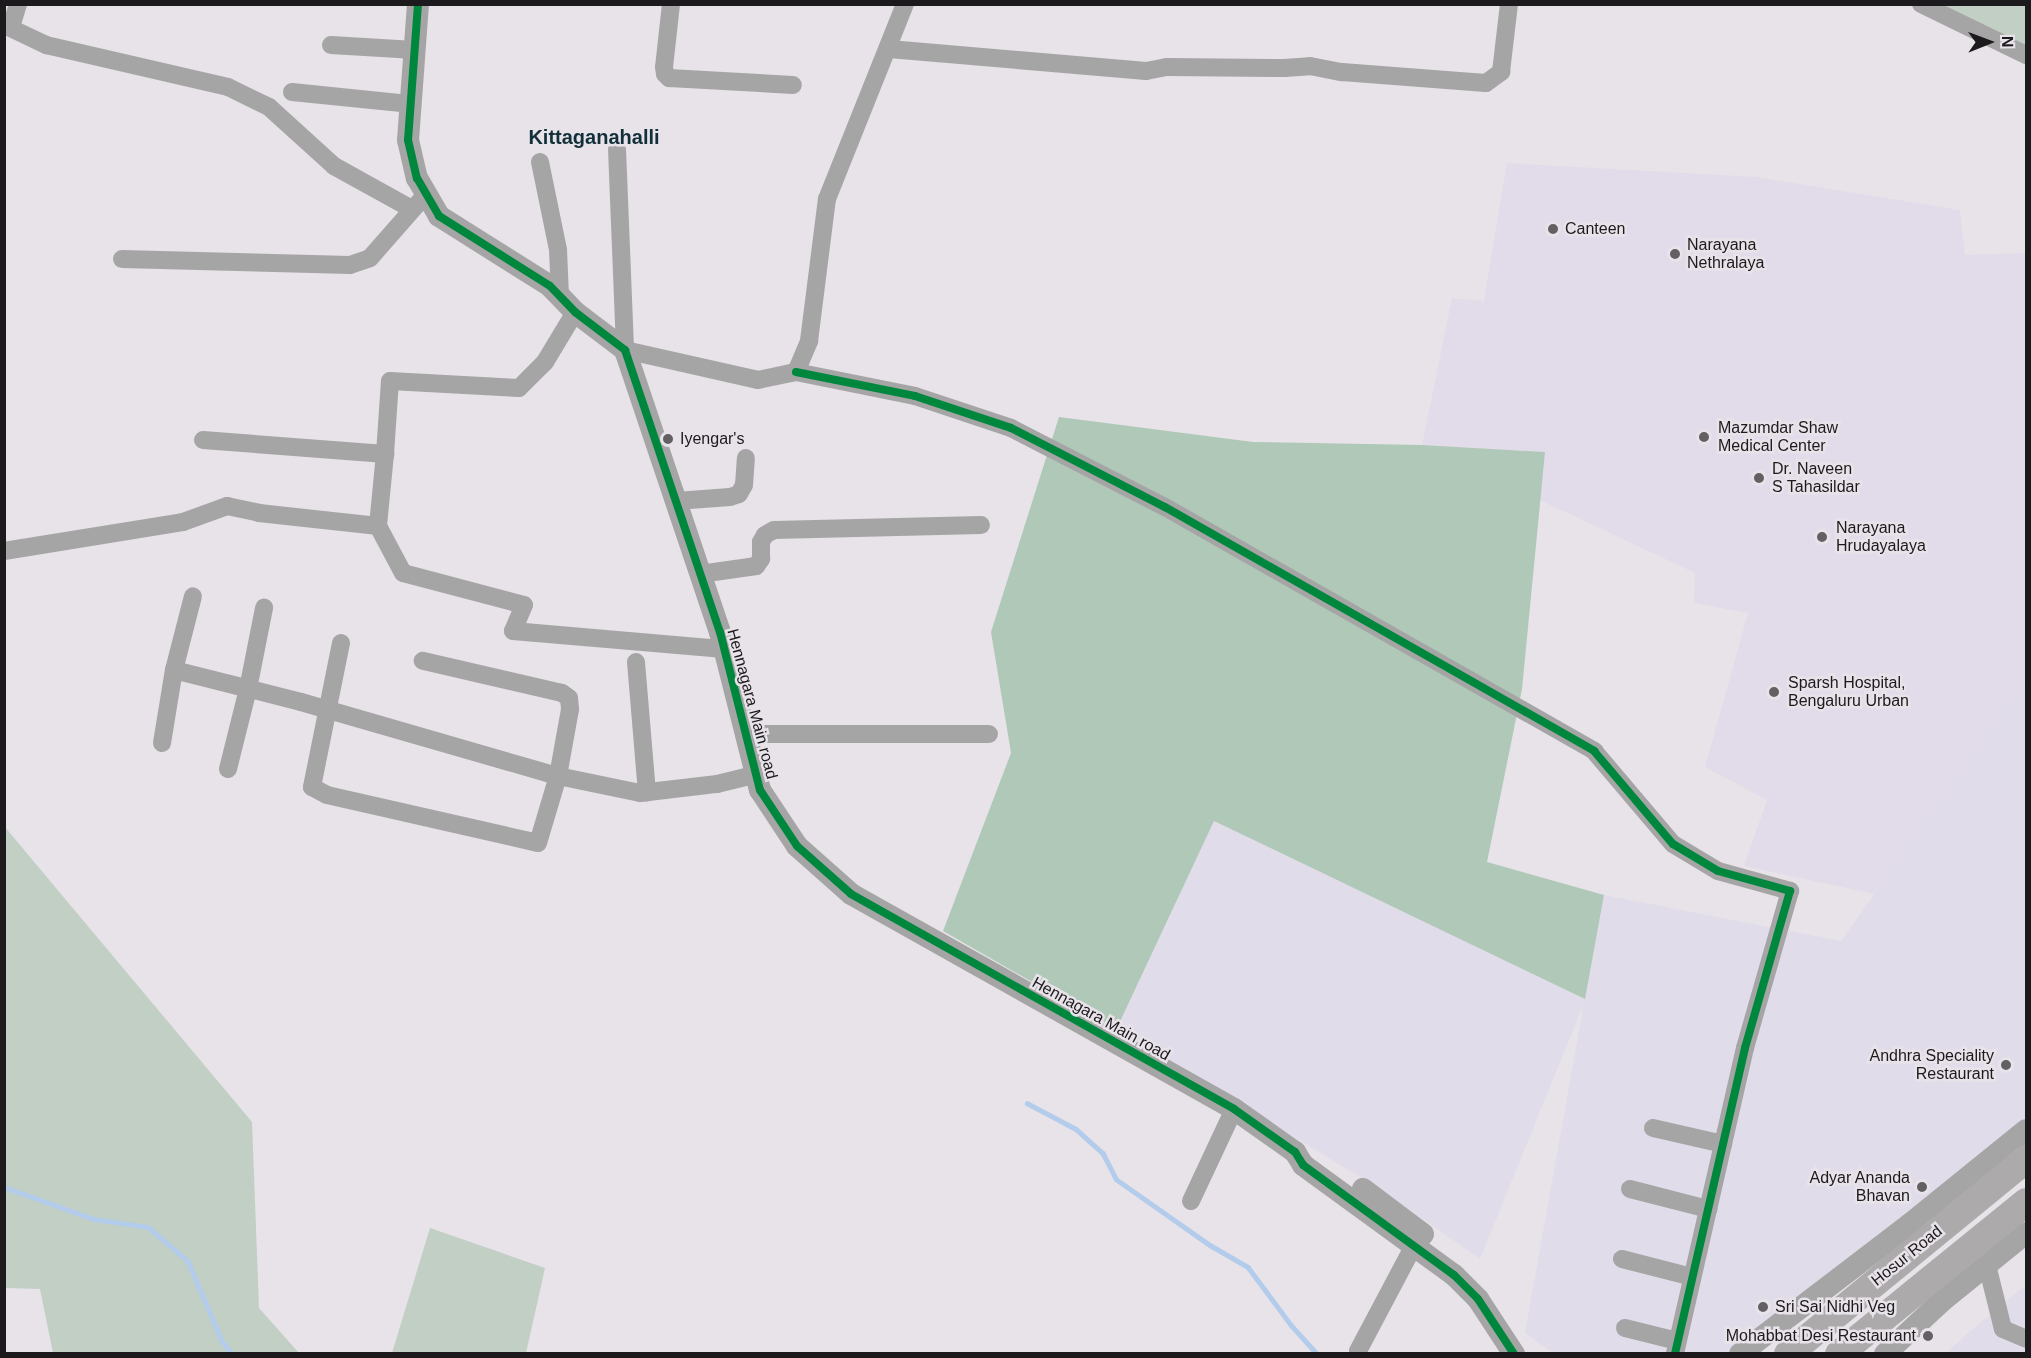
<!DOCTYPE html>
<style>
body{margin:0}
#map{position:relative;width:2031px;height:1358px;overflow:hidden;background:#e7e3e8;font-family:Arial,sans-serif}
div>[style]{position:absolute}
.industrial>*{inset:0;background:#e1dcea}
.medical>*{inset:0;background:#e2dcea}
.green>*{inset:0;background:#c1cfc5}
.forest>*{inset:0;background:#afc8b7}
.stream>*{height:4.5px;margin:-2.25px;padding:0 2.25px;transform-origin:2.25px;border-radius:2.25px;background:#b4ccec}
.minor>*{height:18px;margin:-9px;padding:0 9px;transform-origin:9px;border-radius:9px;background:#a6a5a5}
.tertiary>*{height:22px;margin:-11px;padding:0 11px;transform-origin:11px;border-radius:11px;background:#a6a5a5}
.trunk>*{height:28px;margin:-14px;padding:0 14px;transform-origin:14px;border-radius:14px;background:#acaaaa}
.cycleway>*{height:8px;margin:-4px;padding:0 4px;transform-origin:4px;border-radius:4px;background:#00873e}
.dots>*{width:16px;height:16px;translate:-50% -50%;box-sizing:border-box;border:3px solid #e8e2e9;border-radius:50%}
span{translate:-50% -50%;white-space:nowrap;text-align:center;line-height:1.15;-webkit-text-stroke:5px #e8e2e9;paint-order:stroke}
.poi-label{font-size:16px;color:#1c1a1d}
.left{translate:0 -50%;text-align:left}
.right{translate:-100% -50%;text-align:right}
.street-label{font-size:16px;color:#1c1a1d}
.quarter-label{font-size:20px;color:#12303a;font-weight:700}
.frame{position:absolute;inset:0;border:6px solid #1c1a1d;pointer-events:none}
.north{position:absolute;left:1959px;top:12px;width:60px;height:60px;-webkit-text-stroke:4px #e8e2e9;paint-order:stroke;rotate:89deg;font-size:16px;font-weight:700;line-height:24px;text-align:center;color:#1c1a1d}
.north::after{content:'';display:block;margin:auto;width:21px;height:27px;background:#1c1a1d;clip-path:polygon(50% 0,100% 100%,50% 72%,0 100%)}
</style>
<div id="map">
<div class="industrial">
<i style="clip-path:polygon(2026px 681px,2026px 1120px,1747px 1353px,1553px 1353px,1525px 1333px,1584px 1003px,1480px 1259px,1382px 1190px,1116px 1030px,1214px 821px,1585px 999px,1604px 895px,1841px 941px)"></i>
<i style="clip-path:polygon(2026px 1285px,2026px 1353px,1945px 1354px,1968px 1333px)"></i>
</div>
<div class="medical">
<i style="clip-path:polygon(1507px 163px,1756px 177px,1960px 210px,1965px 255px,2026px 253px,2026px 681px,1874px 894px,1744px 866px,1767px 800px,1705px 767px,1748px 613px,1694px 603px,1695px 573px,1540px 500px,1545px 452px,1422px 445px,1452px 298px,1484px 301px)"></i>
</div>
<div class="green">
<i style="clip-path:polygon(1938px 5px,2026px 5px,2026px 47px)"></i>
<i style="clip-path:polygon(4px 826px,252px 1122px,259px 1308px,299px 1353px,53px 1353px,40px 1289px,5px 1288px)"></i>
<i style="clip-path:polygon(430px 1228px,545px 1268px,526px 1353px,392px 1353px)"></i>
</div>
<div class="forest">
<i style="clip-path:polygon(1059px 417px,1253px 442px,1422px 445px,1545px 452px,1522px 689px,1487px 862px,1604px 895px,1585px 999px,1214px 821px,1116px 1030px,943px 931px,1011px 753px,991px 632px)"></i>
</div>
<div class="stream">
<i style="left:1027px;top:1103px;width:55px;rotate:28deg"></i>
<i style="left:1076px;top:1129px;width:36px;rotate:42deg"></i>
<i style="left:1103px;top:1153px;width:29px;rotate:63deg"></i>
<i style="left:1116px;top:1179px;width:115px;rotate:35.1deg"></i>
<i style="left:1210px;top:1245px;width:44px;rotate:30.1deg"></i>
<i style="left:1248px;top:1267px;width:74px;rotate:53.3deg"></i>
<i style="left:1292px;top:1326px;width:38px;rotate:48deg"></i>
<i style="left:4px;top:1187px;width:96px;rotate:19.6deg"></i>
<i style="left:94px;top:1219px;width:55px;rotate:8.4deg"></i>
<i style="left:148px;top:1227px;width:52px;rotate:40.4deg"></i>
<i style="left:188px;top:1261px;width:87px;rotate:67deg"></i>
<i style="left:222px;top:1341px;width:16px;rotate:52deg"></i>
</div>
<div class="minor">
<i style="left:671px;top:4px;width:63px;rotate:96.3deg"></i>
<i style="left:664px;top:67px;width:7px;rotate:82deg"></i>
<i style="left:665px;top:74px;width:6px;rotate:45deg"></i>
<i style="left:669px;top:78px;width:124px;rotate:3.2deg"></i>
<i style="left:1921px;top:4px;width:117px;rotate:25.9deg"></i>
<i style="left:4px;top:25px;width:47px;rotate:25.5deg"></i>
<i style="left:46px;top:45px;width:187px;rotate:13deg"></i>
<i style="left:228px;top:87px;width:46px;rotate:26deg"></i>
<i style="left:269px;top:107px;width:88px;rotate:42.2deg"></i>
<i style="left:334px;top:166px;width:89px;rotate:28.9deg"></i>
<i style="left:11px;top:27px;width:24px;rotate:-73deg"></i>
<i style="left:331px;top:45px;width:84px;rotate:3.4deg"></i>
<i style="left:889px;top:49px;width:258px;rotate:4.9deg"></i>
<i style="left:1146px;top:71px;width:21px;rotate:-11deg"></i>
<i style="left:1167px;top:67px;width:117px;rotate:0.5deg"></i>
<i style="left:1284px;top:68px;width:26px;rotate:-4deg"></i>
<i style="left:1310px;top:66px;width:33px;rotate:11deg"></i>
<i style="left:1342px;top:72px;width:144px;rotate:4.4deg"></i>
<i style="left:1486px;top:83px;width:19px;rotate:-36deg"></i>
<i style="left:1501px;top:72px;width:68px;rotate:-83.3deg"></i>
<i style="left:292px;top:92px;width:120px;rotate:5.8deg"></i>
<i style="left:617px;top:149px;width:201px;rotate:87.7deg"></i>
<i style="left:625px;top:350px;width:136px;rotate:12.7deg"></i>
<i style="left:758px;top:380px;width:39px;rotate:-12deg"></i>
<i style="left:796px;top:372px;width:34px;rotate:-67deg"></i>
<i style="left:809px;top:341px;width:143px;rotate:-82.8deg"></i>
<i style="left:827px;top:199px;width:210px;rotate:-68.2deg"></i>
<i style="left:540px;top:162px;width:90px;rotate:78.4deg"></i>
<i style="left:558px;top:250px;width:46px;rotate:87.5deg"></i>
<i style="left:122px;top:259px;width:228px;rotate:1.5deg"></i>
<i style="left:350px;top:265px;width:21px;rotate:-19deg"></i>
<i style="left:370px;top:258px;width:76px;rotate:-48.7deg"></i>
<i style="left:796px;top:372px;width:121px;rotate:11.4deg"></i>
<i style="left:915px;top:396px;width:101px;rotate:18.4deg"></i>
<i style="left:1011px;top:428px;width:173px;rotate:27.2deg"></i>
<i style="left:1165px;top:507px;width:494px;rotate:29.6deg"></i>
<i style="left:1594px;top:751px;width:122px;rotate:49.7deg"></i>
<i style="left:1673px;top:844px;width:52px;rotate:31deg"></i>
<i style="left:1718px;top:871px;width:75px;rotate:15.5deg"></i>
<i style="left:1790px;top:891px;width:163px;rotate:106deg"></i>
<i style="left:1745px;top:1048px;width:314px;rotate:102.9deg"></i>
<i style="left:203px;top:440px;width:183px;rotate:4.4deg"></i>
<i style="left:385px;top:454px;width:72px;rotate:95.6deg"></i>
<i style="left:378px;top:526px;width:53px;rotate:62deg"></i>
<i style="left:403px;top:573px;width:125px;rotate:14.8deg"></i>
<i style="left:524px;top:605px;width:28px;rotate:113deg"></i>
<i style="left:513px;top:631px;width:212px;rotate:4.9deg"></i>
<i style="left:385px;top:454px;width:73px;rotate:-86.1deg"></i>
<i style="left:390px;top:381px;width:129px;rotate:3.1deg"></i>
<i style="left:519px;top:388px;width:37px;rotate:-45deg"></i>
<i style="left:545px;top:362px;width:58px;rotate:-59deg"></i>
<i style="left:676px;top:501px;width:54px;rotate:-4.2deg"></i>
<i style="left:730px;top:497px;width:9px;rotate:-18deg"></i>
<i style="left:739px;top:494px;width:10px;rotate:-61deg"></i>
<i style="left:744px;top:485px;width:27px;rotate:-86deg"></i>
<i style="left:4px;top:551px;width:181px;rotate:-9.2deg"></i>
<i style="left:183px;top:522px;width:47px;rotate:-20deg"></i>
<i style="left:227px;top:506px;width:33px;rotate:12deg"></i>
<i style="left:259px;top:513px;width:120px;rotate:6.2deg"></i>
<i style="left:700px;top:574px;width:57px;rotate:-8.1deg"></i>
<i style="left:756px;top:566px;width:9px;rotate:-54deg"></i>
<i style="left:761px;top:559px;width:17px;rotate:-90deg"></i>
<i style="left:761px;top:542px;width:8px;rotate:-60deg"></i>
<i style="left:765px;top:535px;width:10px;rotate:-29deg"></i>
<i style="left:774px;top:530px;width:207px;rotate:-1.4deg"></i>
<i style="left:341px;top:643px;width:147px;rotate:101.4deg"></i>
<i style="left:312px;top:787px;width:17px;rotate:28deg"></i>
<i style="left:327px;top:795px;width:216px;rotate:12.8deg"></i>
<i style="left:538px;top:843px;width:70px;rotate:-73.4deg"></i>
<i style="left:558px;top:776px;width:68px;rotate:-79.8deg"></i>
<i style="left:570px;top:709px;width:11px;rotate:-95deg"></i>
<i style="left:569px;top:698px;width:9px;rotate:-144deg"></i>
<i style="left:562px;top:693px;width:143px;rotate:-167deg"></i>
<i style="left:636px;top:662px;width:131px;rotate:85.2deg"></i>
<i style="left:174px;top:670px;width:131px;rotate:14.1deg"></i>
<i style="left:301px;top:702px;width:267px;rotate:16.1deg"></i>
<i style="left:558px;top:776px;width:84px;rotate:11.7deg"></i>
<i style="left:640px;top:793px;width:78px;rotate:-6.7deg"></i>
<i style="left:717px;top:784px;width:42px;rotate:-13.7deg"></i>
<i style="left:747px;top:734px;width:242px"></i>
<i style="left:162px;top:743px;width:74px;rotate:-80.7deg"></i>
<i style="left:174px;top:670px;width:76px;rotate:-75.6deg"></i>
<i style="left:228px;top:769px;width:82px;rotate:-76deg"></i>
<i style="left:248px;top:689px;width:83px;rotate:-78.8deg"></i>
<i style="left:1653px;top:1128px;width:72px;rotate:12.9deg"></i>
<i style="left:1630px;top:1189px;width:81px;rotate:14.4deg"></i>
<i style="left:1191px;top:1201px;width:102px;rotate:-64.9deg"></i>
<i style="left:1980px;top:1255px;width:12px;rotate:55deg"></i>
<i style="left:1987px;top:1265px;width:66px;rotate:76deg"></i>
<i style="left:2003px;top:1329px;width:25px;rotate:23deg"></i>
<i style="left:1622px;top:1259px;width:72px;rotate:14.4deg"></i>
<i style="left:1625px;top:1328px;width:54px;rotate:14deg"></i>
<i style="left:1358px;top:1351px;width:130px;rotate:-62.1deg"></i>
</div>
<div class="tertiary">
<i style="left:418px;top:4px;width:136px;rotate:94.2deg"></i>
<i style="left:408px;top:140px;width:39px;rotate:77deg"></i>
<i style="left:417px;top:178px;width:44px;rotate:59.9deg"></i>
<i style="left:439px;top:216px;width:131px;rotate:32.2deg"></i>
<i style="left:550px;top:286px;width:36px;rotate:46deg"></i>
<i style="left:575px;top:312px;width:63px;rotate:37.2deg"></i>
<i style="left:625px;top:350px;width:298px;rotate:71.4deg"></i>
<i style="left:720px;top:632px;width:163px;rotate:75.8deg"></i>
<i style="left:760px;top:790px;width:67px;rotate:56.5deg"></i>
<i style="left:797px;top:846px;width:72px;rotate:41.6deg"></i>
<i style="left:851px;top:894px;width:439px;rotate:29.3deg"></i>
<i style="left:1234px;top:1109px;width:75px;rotate:35.2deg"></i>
<i style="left:1295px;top:1152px;width:15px;rotate:58deg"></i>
<i style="left:1303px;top:1165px;width:187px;rotate:36.1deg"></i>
<i style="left:1454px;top:1275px;width:34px;rotate:45deg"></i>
<i style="left:1478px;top:1299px;width:66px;rotate:56.8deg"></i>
<i style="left:1363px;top:1189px;width:75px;rotate:36.9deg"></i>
<i style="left:1740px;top:1354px;width:214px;rotate:-37.4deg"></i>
<i style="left:1910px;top:1224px;width:149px;rotate:-39deg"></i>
<i style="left:1885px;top:1354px;width:78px;rotate:-42.9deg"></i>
<i style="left:1942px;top:1301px;width:108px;rotate:-39deg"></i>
</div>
<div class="trunk">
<i style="left:1788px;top:1354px;width:308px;rotate:-39.3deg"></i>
<i style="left:1839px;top:1354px;width:241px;rotate:-39.1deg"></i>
</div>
<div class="cycleway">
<i style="left:418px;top:4px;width:136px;rotate:94.2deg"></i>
<i style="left:408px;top:140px;width:39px;rotate:77deg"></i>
<i style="left:417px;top:178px;width:44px;rotate:59.9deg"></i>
<i style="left:439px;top:216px;width:131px;rotate:32.2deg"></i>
<i style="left:550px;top:286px;width:36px;rotate:46deg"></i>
<i style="left:575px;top:312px;width:63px;rotate:37.2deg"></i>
<i style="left:625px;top:350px;width:298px;rotate:71.4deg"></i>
<i style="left:720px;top:632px;width:163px;rotate:75.8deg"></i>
<i style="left:760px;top:790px;width:67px;rotate:56.5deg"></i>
<i style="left:797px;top:846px;width:72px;rotate:41.6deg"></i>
<i style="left:851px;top:894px;width:439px;rotate:29.3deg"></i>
<i style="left:1234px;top:1109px;width:75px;rotate:35.2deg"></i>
<i style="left:1295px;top:1152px;width:15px;rotate:58deg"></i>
<i style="left:1303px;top:1165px;width:187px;rotate:36.1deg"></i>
<i style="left:1454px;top:1275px;width:34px;rotate:45deg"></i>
<i style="left:1478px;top:1299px;width:66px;rotate:56.8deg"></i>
<i style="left:796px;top:372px;width:121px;rotate:11.4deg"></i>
<i style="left:915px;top:396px;width:101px;rotate:18.4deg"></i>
<i style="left:1011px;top:428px;width:173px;rotate:27.2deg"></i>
<i style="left:1165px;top:507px;width:494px;rotate:29.6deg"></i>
<i style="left:1594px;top:751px;width:122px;rotate:49.7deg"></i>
<i style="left:1673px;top:844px;width:52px;rotate:31deg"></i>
<i style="left:1718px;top:871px;width:75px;rotate:15.5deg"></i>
<i style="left:1790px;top:891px;width:163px;rotate:106deg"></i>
<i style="left:1745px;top:1048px;width:314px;rotate:102.9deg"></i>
</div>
<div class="dots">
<i style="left:1553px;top:229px;background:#636064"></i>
<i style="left:1675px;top:254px;background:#636064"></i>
<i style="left:1704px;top:437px;background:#636064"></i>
<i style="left:668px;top:439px;background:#636064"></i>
<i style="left:1759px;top:478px;background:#636064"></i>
<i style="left:1822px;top:537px;background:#636064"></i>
<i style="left:1774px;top:692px;background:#636064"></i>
<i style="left:2006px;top:1065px;background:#636064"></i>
<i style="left:1922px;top:1187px;background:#636064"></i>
<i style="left:1763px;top:1307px;background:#636064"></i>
<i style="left:1928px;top:1336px;background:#636064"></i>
</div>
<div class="poi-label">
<span class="left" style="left:1565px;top:229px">Canteen</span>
<span class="left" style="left:1687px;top:254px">Narayana<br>Nethralaya</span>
<span class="left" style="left:1718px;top:437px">Mazumdar Shaw<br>Medical Center</span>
<span class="left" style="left:680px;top:439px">Iyengar's</span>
<span class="left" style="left:1772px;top:478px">Dr. Naveen<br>S Tahasildar</span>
<span class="left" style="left:1836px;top:537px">Narayana<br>Hrudayalaya</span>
<span class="left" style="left:1788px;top:692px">Sparsh Hospital,<br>Bengaluru Urban</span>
<span class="right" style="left:1994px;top:1065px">Andhra Speciality<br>Restaurant</span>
<span class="right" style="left:1910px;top:1187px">Adyar Ananda<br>Bhavan</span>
<span class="left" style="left:1775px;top:1307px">Sri Sai Nidhi Veg</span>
<span class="right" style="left:1916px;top:1336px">Mohabbat Desi Restaurant</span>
</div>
<div class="street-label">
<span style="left:752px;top:704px;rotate:75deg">Hennagara Main road</span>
<span style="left:1101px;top:1019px;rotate:29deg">Hennagara Main road</span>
<span style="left:1907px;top:1256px;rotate:-39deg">Hosur Road</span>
</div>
<div class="quarter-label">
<span style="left:594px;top:137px">Kittaganahalli</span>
</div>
<div class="frame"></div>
<div class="north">N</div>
</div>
